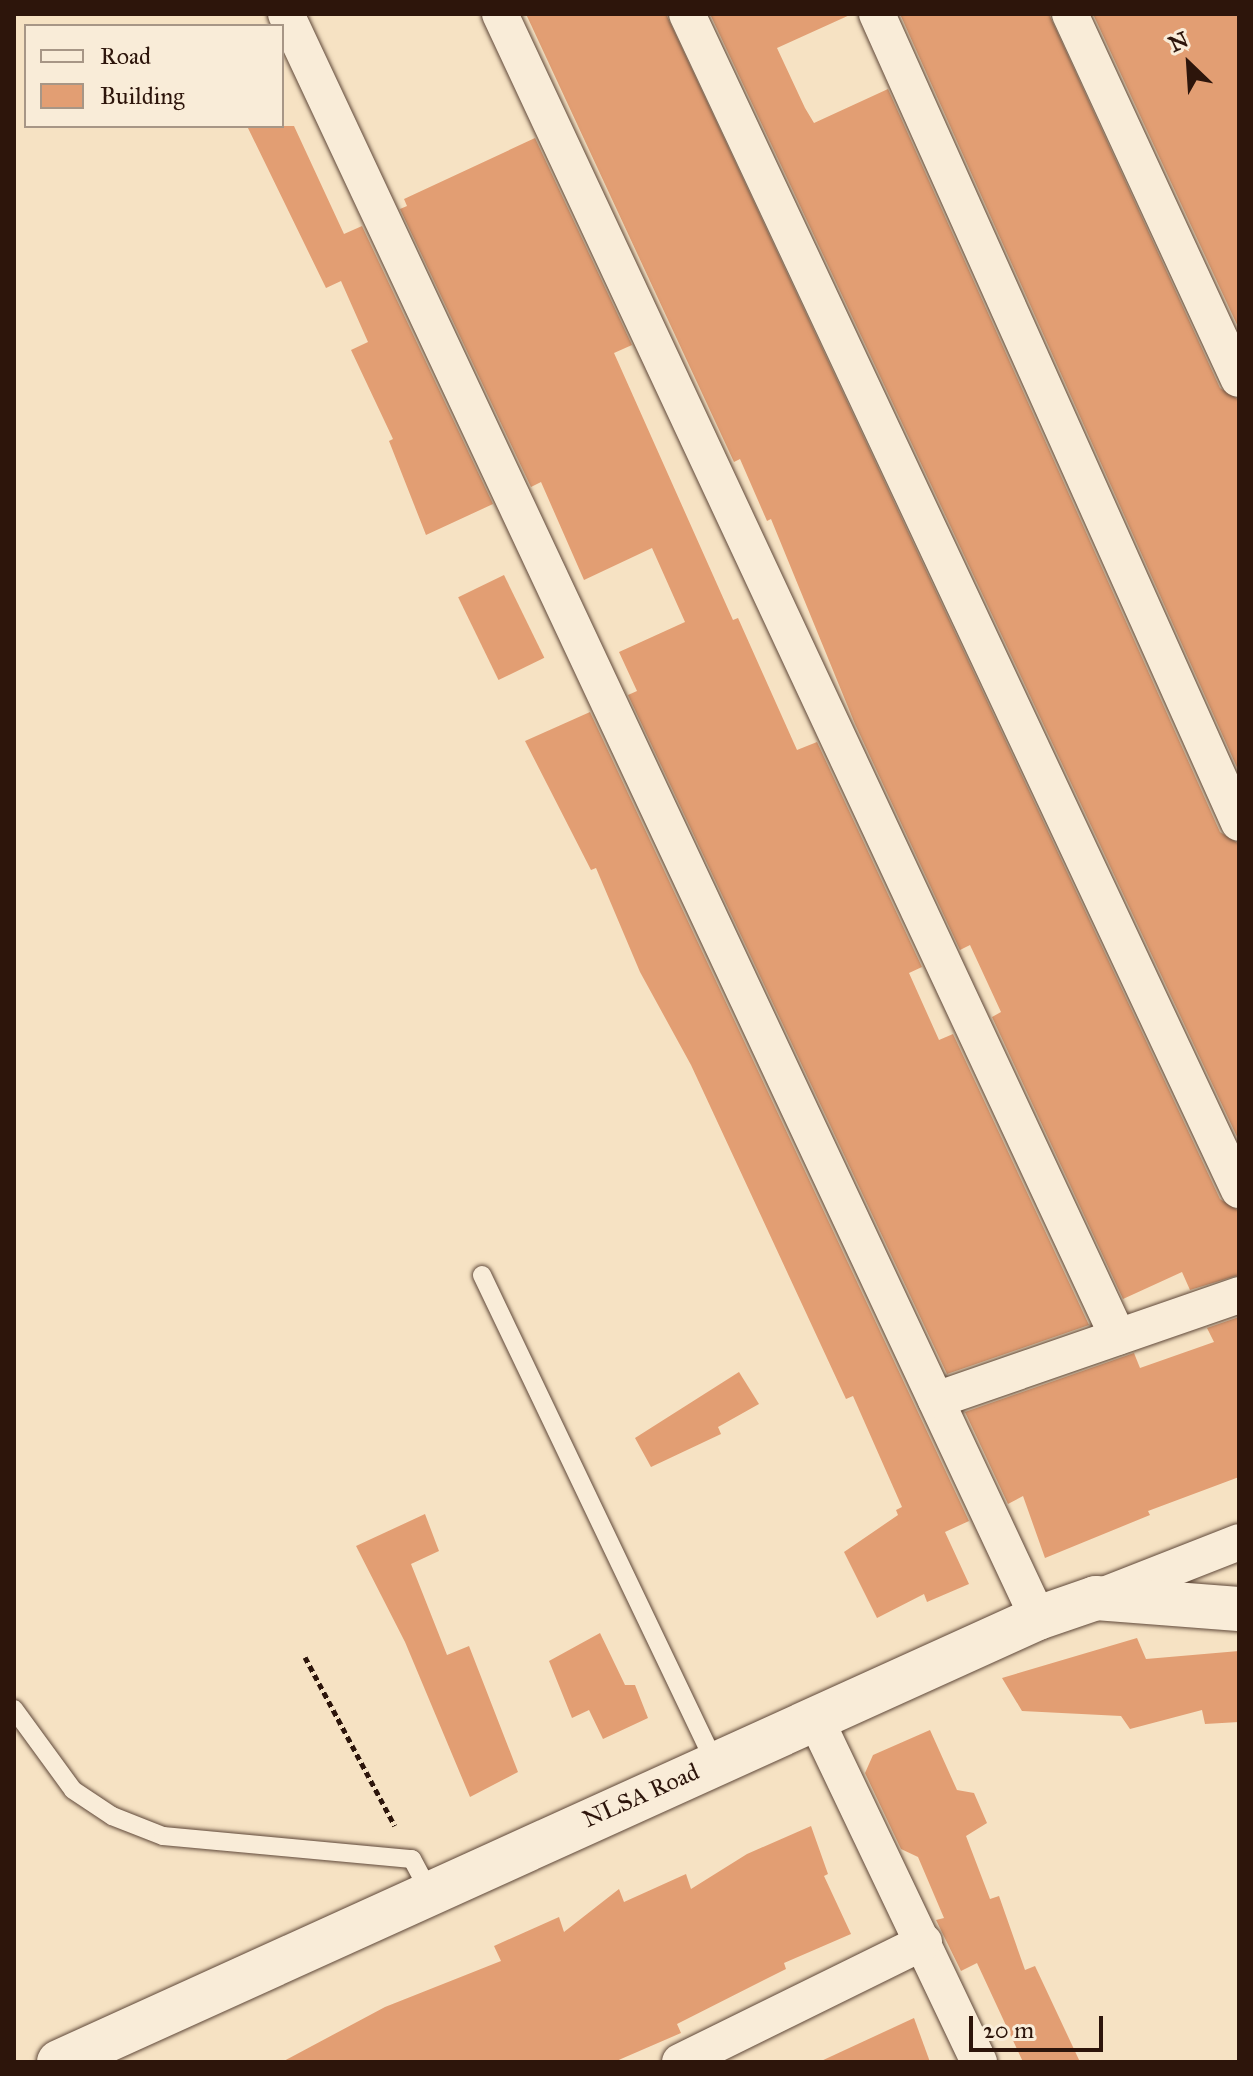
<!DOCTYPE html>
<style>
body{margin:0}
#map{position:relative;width:1253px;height:2076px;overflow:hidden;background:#f6e2c3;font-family:"IM FELL Great Primer",serif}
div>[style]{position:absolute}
.building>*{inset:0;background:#e29e73;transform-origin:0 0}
.path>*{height:5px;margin-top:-2.5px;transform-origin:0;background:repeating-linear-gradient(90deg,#2d150b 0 6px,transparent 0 10px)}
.roads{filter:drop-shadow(0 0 2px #5f4839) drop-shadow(0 0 2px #5f4839)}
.service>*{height:18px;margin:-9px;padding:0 9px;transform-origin:9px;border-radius:9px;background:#f9ecd8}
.minor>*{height:36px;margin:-18px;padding:0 18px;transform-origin:18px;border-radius:18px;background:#f9ecd8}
.secondary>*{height:44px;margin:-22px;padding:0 22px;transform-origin:22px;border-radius:22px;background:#f9ecd8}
span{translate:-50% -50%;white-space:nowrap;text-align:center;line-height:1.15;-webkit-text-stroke:8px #f9ecd8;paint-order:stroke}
.street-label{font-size:24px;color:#2d150b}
.frame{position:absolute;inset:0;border:16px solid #2d150b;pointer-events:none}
.legend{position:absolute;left:24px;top:24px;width:260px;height:104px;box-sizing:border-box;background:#f9ecd8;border:2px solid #a79686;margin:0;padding:10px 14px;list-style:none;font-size:24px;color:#2d150b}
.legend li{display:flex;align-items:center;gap:16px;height:40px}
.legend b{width:40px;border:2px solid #a79686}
.north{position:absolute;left:1149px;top:24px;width:80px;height:80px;-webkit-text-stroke:6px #f9ecd8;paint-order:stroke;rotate:335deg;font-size:22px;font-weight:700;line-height:32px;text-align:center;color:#2d150b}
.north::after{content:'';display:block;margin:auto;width:28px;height:36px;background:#2d150b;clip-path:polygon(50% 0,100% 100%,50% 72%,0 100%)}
.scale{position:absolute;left:969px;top:2016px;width:134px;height:36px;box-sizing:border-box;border:4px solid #2d150b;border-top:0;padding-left:10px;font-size:24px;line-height:28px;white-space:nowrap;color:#2d150b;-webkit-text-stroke:6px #f9ecd8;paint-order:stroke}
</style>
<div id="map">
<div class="building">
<i style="clip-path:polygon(526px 14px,666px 14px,1220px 1199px,1239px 1211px,1239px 1275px,1190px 1290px,1182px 1272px,1123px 1299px,992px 1017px,1001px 1012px,970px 945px,960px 950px,855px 724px,771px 519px,767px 521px,740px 459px,734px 462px)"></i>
<i style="clip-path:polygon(710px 14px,852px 14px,777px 48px,805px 108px,814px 123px,888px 89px,1220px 832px,1239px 844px,1239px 1141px)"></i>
<i style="clip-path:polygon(900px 14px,1049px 14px,1220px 388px,1239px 400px,1239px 772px)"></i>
<i style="clip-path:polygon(1093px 14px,1239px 14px,1239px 329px)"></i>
<i style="clip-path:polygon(247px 126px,294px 126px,344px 234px,362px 226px,493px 504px,426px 535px,389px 441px,393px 439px,351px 350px,368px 342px,341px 281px,326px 288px)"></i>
<i style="clip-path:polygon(535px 138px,632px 345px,614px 353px,733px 620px,738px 618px,797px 750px,817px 742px,922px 967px,909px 973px,939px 1040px,953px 1034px,1089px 1325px,947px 1374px,628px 695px,637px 691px,619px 652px,685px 622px,652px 548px,584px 580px,541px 482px,531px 487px,400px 209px,407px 206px,404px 199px)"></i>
<i style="left:504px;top:575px;width:92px;height:51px;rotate:64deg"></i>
<i style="clip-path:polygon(590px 712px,969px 1521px,945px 1532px,969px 1584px,927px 1602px,924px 1594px,877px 1618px,844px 1552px,898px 1515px,896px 1510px,902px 1507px,853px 1396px,846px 1399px,691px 1065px,640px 972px,596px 868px,591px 870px,525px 741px)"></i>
<i style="clip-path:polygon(1239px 1317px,1239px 1477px,1148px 1511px,1150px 1515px,1045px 1558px,1023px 1496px,1008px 1504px,965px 1412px,1134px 1353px,1140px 1368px,1214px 1342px,1207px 1328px)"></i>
<i style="clip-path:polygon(739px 1372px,759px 1404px,718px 1427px,721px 1434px,651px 1467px,635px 1438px)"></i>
<i style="clip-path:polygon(425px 1514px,439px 1551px,411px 1564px,447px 1655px,469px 1646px,518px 1772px,470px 1797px,405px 1642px,356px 1546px)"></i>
<i style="clip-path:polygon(600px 1633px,625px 1685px,635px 1685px,648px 1718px,603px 1739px,589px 1710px,572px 1718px,549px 1661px)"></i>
<i style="clip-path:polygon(1137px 1638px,1146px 1659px,1239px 1651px,1239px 1722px,1205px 1724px,1202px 1710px,1130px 1729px,1121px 1716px,1022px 1711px,1002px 1678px)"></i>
<i style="clip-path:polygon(930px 1730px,957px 1790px,974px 1793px,987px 1823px,966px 1836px,990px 1899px,999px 1896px,1025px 1970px,1035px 1966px,1080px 2062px,1023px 2062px,977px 1963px,961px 1971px,936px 1920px,944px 1918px,918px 1857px,901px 1849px,865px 1773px,873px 1755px)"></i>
<i style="clip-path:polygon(811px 1826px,828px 1874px,824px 1876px,851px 1934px,784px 1963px,786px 1969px,677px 2024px,681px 2033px,614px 2062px,282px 2062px,385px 2007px,501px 1961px,494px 1946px,559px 1917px,564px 1932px,619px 1889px,624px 1902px,686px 1874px,691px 1889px,747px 1854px)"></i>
<i style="clip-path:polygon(914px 2018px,930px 2062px,819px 2062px)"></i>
</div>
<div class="path">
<i style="left:305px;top:1657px;width:191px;rotate:62deg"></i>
</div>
<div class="roads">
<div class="service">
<i style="left:482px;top:1275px;width:541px;rotate:64.48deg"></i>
<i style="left:14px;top:1709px;width:100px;rotate:53.9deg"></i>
<i style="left:73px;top:1790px;width:47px;rotate:33.7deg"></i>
<i style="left:112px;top:1816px;width:55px;rotate:21.4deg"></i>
<i style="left:163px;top:1836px;width:250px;rotate:5.3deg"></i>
<i style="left:412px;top:1859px;width:38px;rotate:62deg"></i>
</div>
<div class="minor">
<i style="left:286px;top:14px;width:1772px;rotate:64.88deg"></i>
<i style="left:500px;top:14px;width:1460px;rotate:64.96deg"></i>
<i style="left:687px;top:14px;width:1299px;rotate:64.86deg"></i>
<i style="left:877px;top:14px;width:886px;rotate:65.89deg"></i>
<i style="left:1070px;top:14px;width:402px;rotate:65.2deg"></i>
<i style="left:936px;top:1400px;width:321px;rotate:-19.1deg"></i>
<i style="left:1099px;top:1597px;width:150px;rotate:-21.4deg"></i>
<i style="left:815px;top:1718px;width:381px;rotate:64.5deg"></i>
<i style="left:680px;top:2062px;width:272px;rotate:-26.2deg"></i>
</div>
<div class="secondary">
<i style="left:59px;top:2062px;width:1075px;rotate:-24.4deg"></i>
<i style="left:1038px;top:1618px;width:61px;rotate:-19deg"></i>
<i style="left:1096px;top:1598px;width:143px;rotate:4.4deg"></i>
</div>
</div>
<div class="street-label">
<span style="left:641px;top:1796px;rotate:-24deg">NLSA Road</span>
</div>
<div class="frame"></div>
<ul class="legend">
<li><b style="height:10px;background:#f9ecd8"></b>Road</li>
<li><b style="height:22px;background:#e29e73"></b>Building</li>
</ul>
<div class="north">N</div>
<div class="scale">20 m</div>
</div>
